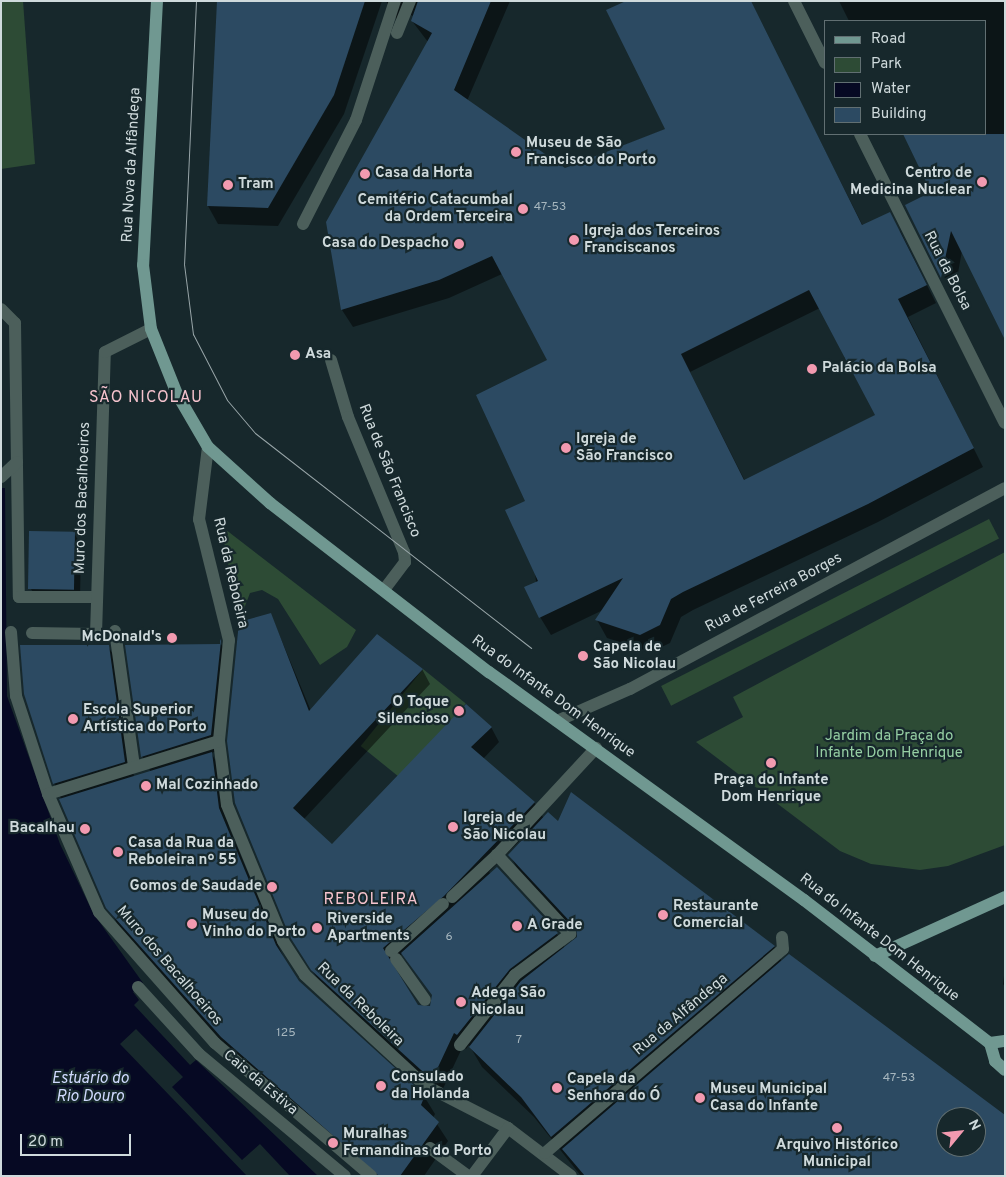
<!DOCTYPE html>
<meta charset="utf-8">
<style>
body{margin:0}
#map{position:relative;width:1006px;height:1177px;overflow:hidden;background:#17282c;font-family:Overpass,sans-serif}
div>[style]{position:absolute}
.green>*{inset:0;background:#2d4b35;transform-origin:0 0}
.water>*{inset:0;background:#060923}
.pier>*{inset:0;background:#17282c}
.shadow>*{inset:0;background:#0007}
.building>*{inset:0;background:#2c4a62;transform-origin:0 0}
.minor>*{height:12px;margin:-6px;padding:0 6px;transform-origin:6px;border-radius:6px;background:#4c5f5b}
.major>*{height:12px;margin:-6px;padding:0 6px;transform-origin:6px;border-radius:6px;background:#709891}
.tram>*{height:1px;margin:-0.5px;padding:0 0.5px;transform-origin:0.5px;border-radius:0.5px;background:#98a5a8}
.dots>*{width:14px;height:14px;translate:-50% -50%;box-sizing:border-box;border:2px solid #17282c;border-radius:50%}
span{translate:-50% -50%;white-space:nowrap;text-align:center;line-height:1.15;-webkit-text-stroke:4.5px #17282c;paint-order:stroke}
.number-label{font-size:12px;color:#a6b6be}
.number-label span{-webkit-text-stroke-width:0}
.poi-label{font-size:15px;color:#cfdadc;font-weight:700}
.left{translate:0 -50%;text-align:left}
.right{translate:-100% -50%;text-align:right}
.street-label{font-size:15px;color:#cfdadc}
.park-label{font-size:15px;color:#95cea3}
.neighbourhood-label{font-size:16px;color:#f6c3ce;letter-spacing:1px}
.water-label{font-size:16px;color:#cfd9fd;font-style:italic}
.frame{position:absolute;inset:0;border:2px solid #cfdadc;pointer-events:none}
.legend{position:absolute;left:824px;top:20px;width:162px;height:115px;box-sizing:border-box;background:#17282c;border:1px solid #616f72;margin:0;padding:6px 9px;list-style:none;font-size:15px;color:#cfdadc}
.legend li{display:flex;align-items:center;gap:10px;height:25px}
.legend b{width:25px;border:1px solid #616f72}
.north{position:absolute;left:936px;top:1107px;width:50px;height:50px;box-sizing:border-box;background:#17282c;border:1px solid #616f72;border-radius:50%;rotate:62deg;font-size:14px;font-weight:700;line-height:20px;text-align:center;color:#cfdadc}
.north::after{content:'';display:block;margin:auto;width:18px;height:22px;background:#f29ab0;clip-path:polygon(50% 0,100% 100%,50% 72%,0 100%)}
.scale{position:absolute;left:20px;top:1134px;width:111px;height:22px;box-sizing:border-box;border:2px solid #cfdadc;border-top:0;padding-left:6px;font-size:15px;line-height:18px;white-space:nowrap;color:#cfdadc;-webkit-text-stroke:4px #17282c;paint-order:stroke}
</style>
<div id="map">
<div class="green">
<i style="clip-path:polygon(1px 1px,23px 1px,35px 164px,1px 169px)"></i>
<i style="left:989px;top:519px;width:22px;height:368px;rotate:63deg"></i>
<i style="clip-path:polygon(221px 526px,356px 630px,347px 647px,320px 665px,278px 599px,262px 590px,250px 593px,239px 622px)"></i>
<i style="clip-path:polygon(1005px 552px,1005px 845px,948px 866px,920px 870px,871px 864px,840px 851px,696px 742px,743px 717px,733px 697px)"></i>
<i style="left:423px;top:669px;width:55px;height:99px;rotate:39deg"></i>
</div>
<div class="water">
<i style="clip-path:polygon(1px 488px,5px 488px,7px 696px,60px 844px,93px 913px,143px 983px,133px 992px,139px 1000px,134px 1005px,190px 1065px,196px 1060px,318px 1176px,1px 1176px)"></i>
</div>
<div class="pier">
<i style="clip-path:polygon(136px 1029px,183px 1077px,172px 1087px,242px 1160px,260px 1144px,290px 1176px,247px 1176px,120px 1044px)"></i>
</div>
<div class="shadow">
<i style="clip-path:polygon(218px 1px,382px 1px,344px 114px,278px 226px,218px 224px,208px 206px)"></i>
<i style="clip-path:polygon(evenodd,386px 1px,510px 1px,467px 101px,564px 169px,666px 129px,749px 1px,863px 226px,900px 231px,936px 303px,908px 317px,983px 467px,878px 522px,693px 610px,681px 617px,670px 643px,651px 652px,607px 638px,597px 620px,603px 610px,551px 635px,540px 617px,527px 501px,549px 360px,502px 274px,449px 298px,353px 327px,342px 310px,428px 42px,412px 21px,413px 16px,403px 11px,397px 20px,386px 1px,820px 308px,876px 415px,745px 481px,690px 372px,820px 308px)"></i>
<i style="clip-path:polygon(839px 1px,1005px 1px,1005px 336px,962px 251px,954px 295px,906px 205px,933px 192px,904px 134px,985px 134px,985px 21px,849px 21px)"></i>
<i style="clip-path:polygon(74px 533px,81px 545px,80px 600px,38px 600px,31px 589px)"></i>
<i style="clip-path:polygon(evenodd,271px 615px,311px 711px,422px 669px,430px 684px,304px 819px,332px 846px,491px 727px,499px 742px,483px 759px,534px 802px,544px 819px,774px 946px,782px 962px,1005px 1118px,1005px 1176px,581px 1176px,534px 1117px,482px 1067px,469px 1045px,466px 1049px,463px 1046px,441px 1093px,321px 984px,300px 952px,271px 615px,527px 833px,510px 855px,521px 876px,579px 938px,565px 948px,557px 934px,489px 872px,527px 833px,271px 615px,403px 953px,436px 1000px,431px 1008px,418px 1006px,391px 963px,403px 953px,271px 615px,946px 1117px,976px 1117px,976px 1147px,946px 1147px,946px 1117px)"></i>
<i style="clip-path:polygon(221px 644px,229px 657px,220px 750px,211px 753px,222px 771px,229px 827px,284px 959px,298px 982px,424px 1096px,435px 1114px,433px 1118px,448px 1141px,424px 1176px,374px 1176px,233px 1056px,118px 926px,54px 783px,108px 646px,118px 663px,134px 777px,151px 772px,142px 756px)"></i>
<i style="clip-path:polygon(1005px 968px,1005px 987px,1003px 984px)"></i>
</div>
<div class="building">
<i style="clip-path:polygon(217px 1px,365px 1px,334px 95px,268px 208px,207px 206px)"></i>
<i style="clip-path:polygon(evenodd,418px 1px,491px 1px,454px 90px,565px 168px,665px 129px,606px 10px,626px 1px,751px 1px,862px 225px,890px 212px,927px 285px,898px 299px,974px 448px,868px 504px,683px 592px,671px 599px,660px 625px,640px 635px,595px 620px,623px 578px,539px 618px,524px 587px,538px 581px,505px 510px,525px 501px,476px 395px,547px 360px,492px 256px,439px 280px,341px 310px,326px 222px,432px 33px,411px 21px,418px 1px,809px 290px,875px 415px,744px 480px,681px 354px,809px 290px)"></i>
<i style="clip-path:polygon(903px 134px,1005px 134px,1005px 340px,951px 231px,941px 278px,905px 205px,931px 192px)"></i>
<i style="left:29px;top:531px;width:46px;height:58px;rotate:1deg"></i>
<i style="clip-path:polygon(271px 613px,309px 711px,377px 634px,423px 669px,293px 808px,332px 844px,466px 704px,492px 727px,471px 747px,535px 802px,444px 896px,383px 948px,418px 1005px,430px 1006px,432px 995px,401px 953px,497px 867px,558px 933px,510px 969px,457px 1035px,454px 1033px,432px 1080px,311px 970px,290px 937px,235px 803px,227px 741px,239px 622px)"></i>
<i style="clip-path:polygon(220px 639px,221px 641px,211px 735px,141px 757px,125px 645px,220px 644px)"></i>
<i style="clip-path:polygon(20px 645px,109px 645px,125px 762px,53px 784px,24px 694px)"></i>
<i style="clip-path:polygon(212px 752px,219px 808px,276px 945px,299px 981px,425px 1095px,421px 1105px,439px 1122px,400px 1176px,379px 1176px,221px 1037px,106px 908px,59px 799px)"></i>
<i style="clip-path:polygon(571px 792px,775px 946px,551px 1137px,521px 1097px,469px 1047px,521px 981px,577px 937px,576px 928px,508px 855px,548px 812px,558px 821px)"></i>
<i style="clip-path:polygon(evenodd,789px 954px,1005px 1115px,1005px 1176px,585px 1176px,562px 1149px,789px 954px,946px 1117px,976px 1117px,976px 1147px,946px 1147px,946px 1117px)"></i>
</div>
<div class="minor">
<i style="left:794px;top:1px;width:69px;rotate:63.4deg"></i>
<i style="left:397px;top:33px;width:35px;rotate:-68deg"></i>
<i style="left:860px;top:134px;width:323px;rotate:63.4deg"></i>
<i style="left:303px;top:224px;width:117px;rotate:-63deg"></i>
<i style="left:356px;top:120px;width:125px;rotate:-71.9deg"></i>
<i style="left:1px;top:309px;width:20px;rotate:45deg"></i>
<i style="left:15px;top:323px;width:274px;rotate:89.2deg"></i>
<i style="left:19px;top:597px;width:77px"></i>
<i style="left:331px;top:360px;width:59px;rotate:73.4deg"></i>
<i style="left:348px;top:417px;width:146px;rotate:67.5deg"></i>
<i style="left:404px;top:552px;width:10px;rotate:84deg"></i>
<i style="left:405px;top:562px;width:35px;rotate:127deg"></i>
<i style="left:208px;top:447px;width:73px;rotate:97.1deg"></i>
<i style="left:199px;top:519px;width:125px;rotate:76.1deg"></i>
<i style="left:229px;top:640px;width:101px;rotate:95.7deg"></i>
<i style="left:219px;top:741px;width:64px;rotate:82.9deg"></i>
<i style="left:227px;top:805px;width:147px;rotate:67.6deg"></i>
<i style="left:283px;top:941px;width:40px;rotate:57.1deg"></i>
<i style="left:305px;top:975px;width:162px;rotate:42.7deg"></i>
<i style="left:424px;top:1085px;width:94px;rotate:27.1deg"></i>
<i style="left:508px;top:1128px;width:79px;rotate:37.3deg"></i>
<i style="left:1px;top:477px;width:22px;rotate:-43deg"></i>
<i style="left:115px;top:631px;width:137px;rotate:82deg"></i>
<i style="left:11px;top:632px;width:64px;rotate:85.5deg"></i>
<i style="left:16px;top:696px;width:103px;rotate:71.9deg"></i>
<i style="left:48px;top:794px;width:129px;rotate:66.6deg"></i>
<i style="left:99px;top:912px;width:175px;rotate:48.5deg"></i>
<i style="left:215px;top:1043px;width:205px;rotate:40.4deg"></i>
<i style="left:32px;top:633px;width:64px;rotate:0.9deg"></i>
<i style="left:96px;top:634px;width:282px;rotate:-88.2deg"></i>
<i style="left:105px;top:352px;width:51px;rotate:-26.6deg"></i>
<i style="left:557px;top:721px;width:80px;rotate:-23.7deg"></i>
<i style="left:630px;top:689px;width:425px;rotate:-28.2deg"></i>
<i style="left:48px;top:794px;width:179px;rotate:-17.2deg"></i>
<i style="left:452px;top:897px;width:62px;rotate:-43deg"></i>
<i style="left:497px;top:855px;width:146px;rotate:-47.2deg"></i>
<i style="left:391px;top:951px;width:70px;rotate:-42.1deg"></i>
<i style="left:396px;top:959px;width:50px;rotate:54.7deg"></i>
<i style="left:138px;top:987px;width:91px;rotate:47.7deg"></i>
<i style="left:199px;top:1054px;width:190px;rotate:39.9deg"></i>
<i style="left:460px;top:1045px;width:89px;rotate:-51.8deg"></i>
<i style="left:515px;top:975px;width:69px;rotate:-36.7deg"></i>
<i style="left:570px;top:934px;width:108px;rotate:-132.7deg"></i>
<i style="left:430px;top:1148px;width:47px;rotate:36.4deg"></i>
<i style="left:545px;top:1153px;width:313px;rotate:-40.6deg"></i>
<i style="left:783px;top:949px;width:12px;rotate:-95deg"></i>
<i style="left:472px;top:1176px;width:60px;rotate:-53.1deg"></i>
</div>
<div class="major">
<i style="left:157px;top:1px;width:264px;rotate:93deg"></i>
<i style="left:143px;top:265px;width:64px;rotate:82.9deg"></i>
<i style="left:151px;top:329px;width:70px;rotate:68.2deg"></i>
<i style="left:177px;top:394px;width:61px;rotate:59.7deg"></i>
<i style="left:208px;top:447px;width:84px;rotate:42.1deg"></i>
<i style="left:270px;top:503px;width:277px;rotate:37.7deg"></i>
<i style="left:489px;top:672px;width:389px;rotate:35.9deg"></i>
<i style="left:804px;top:900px;width:235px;rotate:37.6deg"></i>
<i style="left:990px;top:1043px;width:19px;rotate:74deg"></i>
<i style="left:995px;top:1061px;width:13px;rotate:42deg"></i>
<i style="left:875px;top:956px;width:143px;rotate:-24.4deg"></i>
<i style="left:990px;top:1043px;width:15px;rotate:-8deg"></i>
</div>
<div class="tram">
<i style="left:196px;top:1px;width:263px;rotate:92.6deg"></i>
<i style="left:184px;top:264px;width:71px;rotate:82.7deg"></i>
<i style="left:193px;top:334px;width:74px;rotate:62.7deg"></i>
<i style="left:227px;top:400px;width:43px;rotate:49.7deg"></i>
<i style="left:255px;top:433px;width:350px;rotate:37.9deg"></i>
</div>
<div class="dots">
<i style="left:516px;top:152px;background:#f29ab0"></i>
<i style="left:365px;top:174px;background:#f29ab0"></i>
<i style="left:982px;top:182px;background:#f29ab0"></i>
<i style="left:228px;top:185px;background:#f29ab0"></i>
<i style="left:523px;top:209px;background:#f29ab0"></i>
<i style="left:574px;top:240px;background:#f29ab0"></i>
<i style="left:459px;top:244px;background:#f29ab0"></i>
<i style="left:295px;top:355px;background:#f29ab0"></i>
<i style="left:812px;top:369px;background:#f29ab0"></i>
<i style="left:566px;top:448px;background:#f29ab0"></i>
<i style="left:172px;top:638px;background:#f29ab0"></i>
<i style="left:583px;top:656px;background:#f29ab0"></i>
<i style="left:459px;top:711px;background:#f29ab0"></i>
<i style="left:73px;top:719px;background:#f29ab0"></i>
<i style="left:771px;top:763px;background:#f29ab0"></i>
<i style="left:146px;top:786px;background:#f29ab0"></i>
<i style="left:453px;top:827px;background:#f29ab0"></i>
<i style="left:85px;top:829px;background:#f29ab0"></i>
<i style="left:118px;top:852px;background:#f29ab0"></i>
<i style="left:272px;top:887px;background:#f29ab0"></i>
<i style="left:663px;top:915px;background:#f29ab0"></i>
<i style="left:192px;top:924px;background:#f29ab0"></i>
<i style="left:517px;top:926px;background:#f29ab0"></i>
<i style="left:317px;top:928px;background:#f29ab0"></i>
<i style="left:461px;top:1002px;background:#f29ab0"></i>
<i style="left:381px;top:1086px;background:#f29ab0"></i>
<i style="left:557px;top:1088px;background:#f29ab0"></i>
<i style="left:700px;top:1098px;background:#f29ab0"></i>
<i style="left:837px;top:1128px;background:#f29ab0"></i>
<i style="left:333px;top:1143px;background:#f29ab0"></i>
</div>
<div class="number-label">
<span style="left:550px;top:208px">47-53</span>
<span style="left:449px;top:938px">6</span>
<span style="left:286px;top:1034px">125</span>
<span style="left:519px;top:1041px">7</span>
<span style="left:899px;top:1079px">47-53</span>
</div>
<div class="poi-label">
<span class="left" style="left:526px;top:152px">Museu de São<br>Francisco do Porto</span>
<span class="right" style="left:972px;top:182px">Centro de<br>Medicina Nuclear</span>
<span class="left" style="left:375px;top:174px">Casa da Horta</span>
<span class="left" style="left:238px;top:185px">Tram</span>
<span class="right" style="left:513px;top:209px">Cemitério Catacumbal<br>da Ordem Terceira</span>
<span class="left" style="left:584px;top:240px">Igreja dos Terceiros<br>Franciscanos</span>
<span class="right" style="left:449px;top:244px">Casa do Despacho</span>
<span class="left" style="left:305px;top:355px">Asa</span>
<span class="left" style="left:822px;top:369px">Palácio da Bolsa</span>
<span class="left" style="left:576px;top:448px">Igreja de<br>São Francisco</span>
<span class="right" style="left:162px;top:638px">McDonald's</span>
<span class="left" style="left:593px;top:656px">Capela de<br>São Nicolau</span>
<span class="right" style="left:449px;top:711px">O Toque<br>Silencioso</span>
<span class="left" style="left:83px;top:719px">Escola Superior<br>Artística do Porto</span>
<span style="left:771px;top:789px">Praça do Infante<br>Dom Henrique</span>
<span class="left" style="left:156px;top:786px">Mal Cozinhado</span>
<span class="left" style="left:463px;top:827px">Igreja de<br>São Nicolau</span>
<span class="right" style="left:75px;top:829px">Bacalhau</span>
<span class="left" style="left:128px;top:852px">Casa da Rua da<br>Reboleira nº 55</span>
<span class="right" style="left:262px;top:887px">Gomos de Saudade</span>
<span class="left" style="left:673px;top:915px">Restaurante<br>Comercial</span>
<span class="left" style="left:202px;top:924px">Museu do<br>Vinho do Porto</span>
<span class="left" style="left:327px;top:928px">Riverside<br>Apartments</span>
<span class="left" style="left:527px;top:926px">A Grade</span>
<span class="left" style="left:471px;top:1002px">Adega São<br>Nicolau</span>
<span class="left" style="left:391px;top:1086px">Consulado<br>da Holanda</span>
<span class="left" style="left:567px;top:1088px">Capela da<br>Senhora do Ó</span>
<span class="left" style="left:710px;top:1098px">Museu Municipal<br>Casa do Infante</span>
<span class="left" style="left:343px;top:1143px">Muralhas<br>Fernandinas do Porto</span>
<span style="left:837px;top:1154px">Arquivo Histórico<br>Municipal</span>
</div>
<div class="street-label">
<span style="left:132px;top:165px;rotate:-87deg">Rua Nova da Alfândega</span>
<span style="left:947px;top:271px;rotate:63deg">Rua da Bolsa</span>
<span style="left:389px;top:471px;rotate:68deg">Rua de São Francisco</span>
<span style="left:83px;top:498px;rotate:-88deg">Muro dos Bacalhoeiros</span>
<span style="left:230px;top:573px;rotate:77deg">Rua da Reboleira</span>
<span style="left:774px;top:593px;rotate:-28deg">Rua de Ferreira Borges</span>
<span style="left:553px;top:697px;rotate:36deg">Rua do Infante Dom Henrique</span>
<span style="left:879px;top:938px;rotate:38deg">Rua do Infante Dom Henrique</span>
<span style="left:169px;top:966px;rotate:49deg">Muro dos Bacalhoeiros</span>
<span style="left:360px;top:1005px;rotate:44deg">Rua da Reboleira</span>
<span style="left:681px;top:1015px;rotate:-40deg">Rua da Alfândega</span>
<span style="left:260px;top:1083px;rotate:40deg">Cais da Estiva</span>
</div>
<div class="park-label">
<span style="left:889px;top:745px">Jardim da Praça do<br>Infante Dom Henrique</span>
</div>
<div class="neighbourhood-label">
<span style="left:146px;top:398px">SÃO NICOLAU</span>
<span style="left:371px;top:900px">REBOLEIRA</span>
</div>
<div class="water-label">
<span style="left:90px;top:1088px">Estuário do<br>Rio Douro</span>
</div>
<div class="frame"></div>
<ul class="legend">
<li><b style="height:6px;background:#709891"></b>Road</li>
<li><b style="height:14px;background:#2d4b35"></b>Park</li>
<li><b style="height:14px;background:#060923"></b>Water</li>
<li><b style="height:14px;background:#2c4a62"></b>Building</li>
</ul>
<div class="north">N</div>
<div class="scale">20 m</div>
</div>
